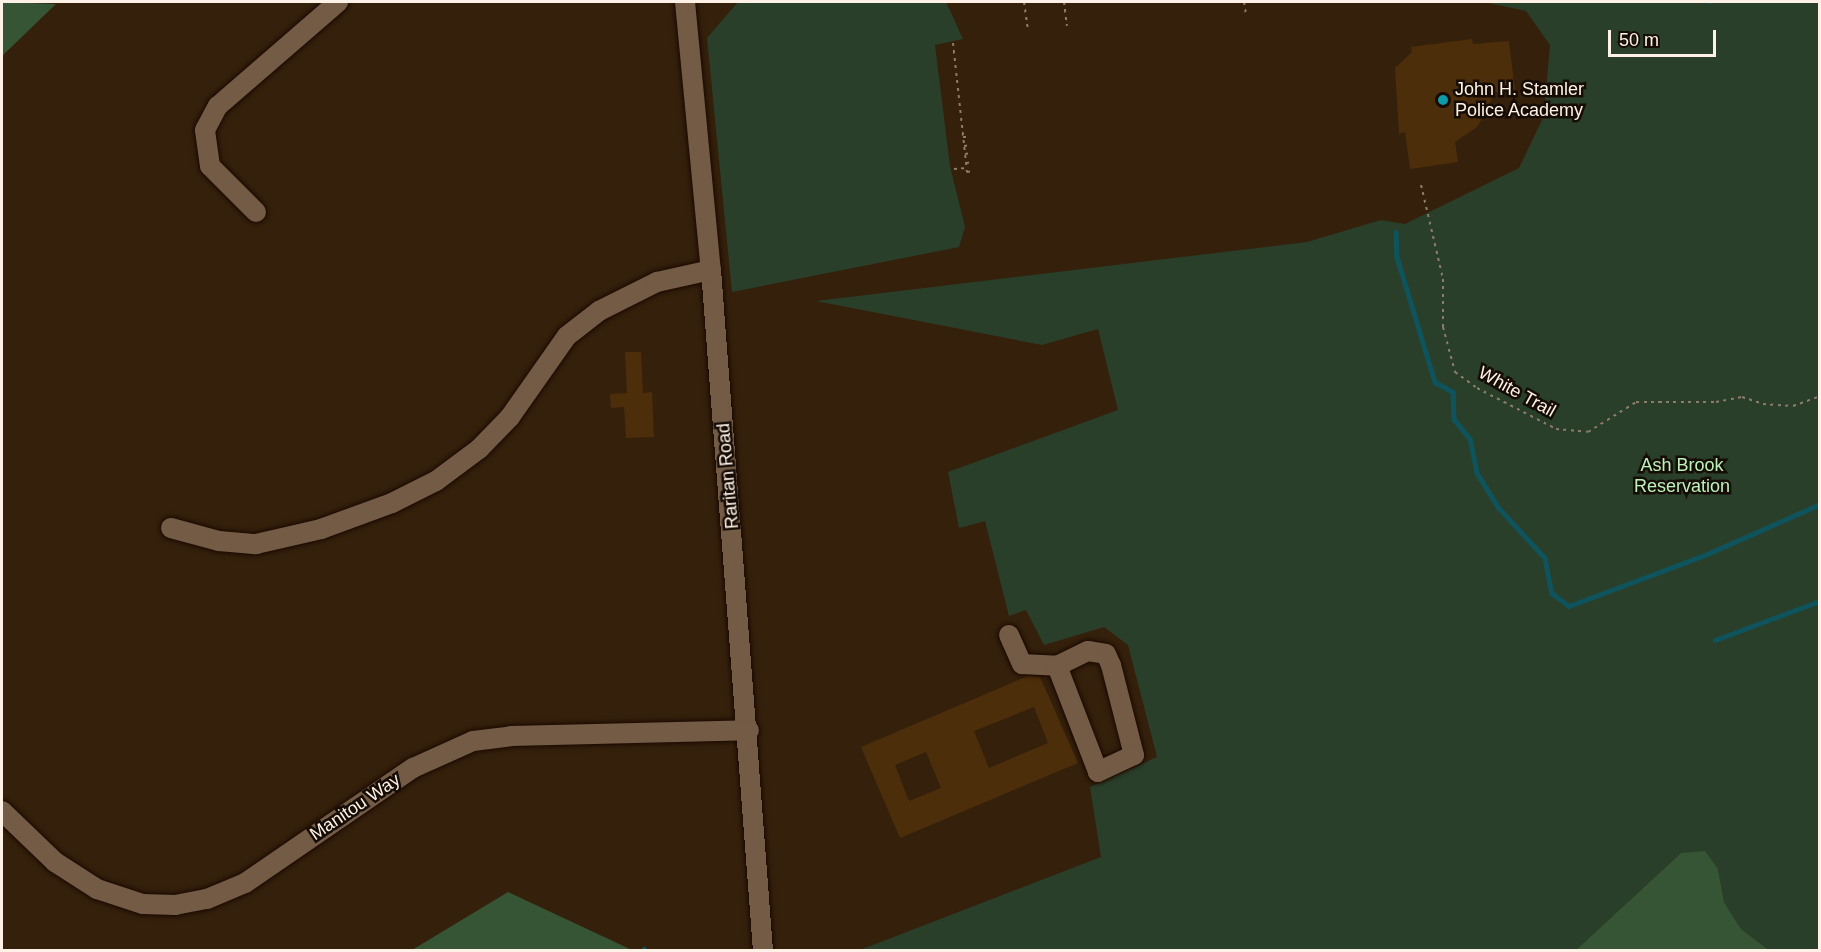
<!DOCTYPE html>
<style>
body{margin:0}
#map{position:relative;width:1821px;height:952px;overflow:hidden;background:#34200b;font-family:Helvetica,sans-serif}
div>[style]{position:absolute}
.green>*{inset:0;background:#2a3f2a}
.forest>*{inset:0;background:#355535}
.stream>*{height:4.5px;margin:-2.25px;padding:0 2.25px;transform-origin:2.25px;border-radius:2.25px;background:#0f545d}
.building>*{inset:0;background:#4d2e0b}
.path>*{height:2px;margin-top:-1px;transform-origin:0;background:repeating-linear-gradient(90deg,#8d7c6b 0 3px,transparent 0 7.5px)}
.roads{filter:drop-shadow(0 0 2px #1b0900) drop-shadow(0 0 2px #1b0900)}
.minor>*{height:20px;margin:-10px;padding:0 10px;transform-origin:10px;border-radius:10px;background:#735b46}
.dots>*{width:16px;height:16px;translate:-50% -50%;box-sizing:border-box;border:3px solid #150c05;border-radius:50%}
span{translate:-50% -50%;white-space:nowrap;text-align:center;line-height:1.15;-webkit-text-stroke:5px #150c05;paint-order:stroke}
.poi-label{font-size:18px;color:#fff1e5}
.left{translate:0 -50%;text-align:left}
.street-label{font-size:18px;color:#fff1e5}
.park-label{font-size:18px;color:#baf2b9}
.frame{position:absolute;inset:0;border:3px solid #fff1e5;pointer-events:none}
.scale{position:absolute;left:1608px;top:30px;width:108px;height:27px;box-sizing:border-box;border:3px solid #fff1e5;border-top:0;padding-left:8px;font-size:18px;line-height:21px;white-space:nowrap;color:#fff1e5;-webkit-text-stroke:4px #150c05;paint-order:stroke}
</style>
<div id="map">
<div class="green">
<i style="clip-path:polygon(738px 2px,946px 2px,963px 39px,935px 45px,950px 166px,965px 227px,959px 247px,732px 292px,707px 38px)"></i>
<i style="clip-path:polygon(1484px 2px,1819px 2px,1819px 950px,1769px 950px,1741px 929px,1724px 902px,1718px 869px,1681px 853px,1576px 950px,860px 950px,1101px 857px,1090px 787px,1157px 757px,1128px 645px,1104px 627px,1044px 645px,1026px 610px,1009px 616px,985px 521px,959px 528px,948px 472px,1118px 410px,1098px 329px,1042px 345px,816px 301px,1307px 242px,1381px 220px,1405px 224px,1519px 168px,1544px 116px,1550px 45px,1526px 11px)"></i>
</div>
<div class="forest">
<i style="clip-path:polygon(2px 2px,56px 4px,2px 56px)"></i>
<i style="clip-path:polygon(1705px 851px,1718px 869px,1724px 902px,1741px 929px,1769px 950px,1576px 950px,1681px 853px)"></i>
<i style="clip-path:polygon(508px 892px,632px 950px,412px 950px)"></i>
</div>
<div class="stream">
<i style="left:1710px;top:2px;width:1px"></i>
<i style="left:1396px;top:232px;width:25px;rotate:88deg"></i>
<i style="left:1397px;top:257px;width:131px;rotate:73.1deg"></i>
<i style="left:1435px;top:382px;width:21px;rotate:29deg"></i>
<i style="left:1453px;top:392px;width:27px;rotate:88deg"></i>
<i style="left:1454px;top:419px;width:26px;rotate:51deg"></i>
<i style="left:1470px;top:439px;width:35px;rotate:78deg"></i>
<i style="left:1477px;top:473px;width:40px;rotate:58deg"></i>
<i style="left:1498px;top:507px;width:69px;rotate:47.3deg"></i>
<i style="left:1545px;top:558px;width:36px;rotate:79deg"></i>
<i style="left:1552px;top:593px;width:21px;rotate:37deg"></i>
<i style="left:1569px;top:606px;width:145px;rotate:-20.6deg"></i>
<i style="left:1705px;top:555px;width:126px;rotate:-23.9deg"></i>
<i style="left:1715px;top:640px;width:112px;rotate:-20.4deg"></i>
<i style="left:644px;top:949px;width:1px;rotate:45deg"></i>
</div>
<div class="building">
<i style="clip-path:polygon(1472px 39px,1473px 44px,1509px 41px,1515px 90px,1492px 93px,1490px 106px,1477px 127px,1455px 142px,1458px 162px,1410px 169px,1405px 132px,1399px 134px,1395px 68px,1412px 52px,1411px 47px)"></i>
<i style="clip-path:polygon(625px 352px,641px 352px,643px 393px,652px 392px,654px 437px,626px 438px,624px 407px,611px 408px,610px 394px,627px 393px)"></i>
<i style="clip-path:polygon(evenodd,1028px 676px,1040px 677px,1078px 763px,900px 838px,861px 747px,1028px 676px,1034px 707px,1048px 743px,989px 768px,974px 731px,1034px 707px,1028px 676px,926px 752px,941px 788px,909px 801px,895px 765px,926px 752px)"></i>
</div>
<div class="path">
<i style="left:1024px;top:2px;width:28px;rotate:82deg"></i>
<i style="left:1064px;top:2px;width:24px;rotate:83deg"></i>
<i style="left:1244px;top:2px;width:13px;rotate:81deg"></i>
<i style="left:953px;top:43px;width:130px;rotate:83.8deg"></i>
<i style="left:967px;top:172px;width:7px;rotate:-8deg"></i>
<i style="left:963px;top:137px;width:7px"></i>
<i style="left:964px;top:146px;width:7px;rotate:-8deg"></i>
<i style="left:965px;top:154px;width:7px;rotate:-8deg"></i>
<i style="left:966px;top:163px;width:7px;rotate:-8deg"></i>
<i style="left:954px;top:169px;width:13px;rotate:-4deg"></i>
<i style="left:1421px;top:185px;width:97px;rotate:76.8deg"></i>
<i style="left:1443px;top:279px;width:48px;rotate:90deg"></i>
<i style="left:1443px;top:327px;width:47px;rotate:75.1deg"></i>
<i style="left:1455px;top:372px;width:27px;rotate:36deg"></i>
<i style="left:1477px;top:388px;width:89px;rotate:27.4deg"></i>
<i style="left:1556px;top:429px;width:32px;rotate:5deg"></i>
<i style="left:1588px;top:432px;width:57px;rotate:-32deg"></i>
<i style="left:1636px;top:402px;width:80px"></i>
<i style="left:1716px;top:402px;width:26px;rotate:-11deg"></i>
<i style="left:1742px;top:397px;width:22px;rotate:18deg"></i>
<i style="left:1763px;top:404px;width:30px;rotate:4deg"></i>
<i style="left:1793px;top:406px;width:29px;rotate:-20deg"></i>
</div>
<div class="roads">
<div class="minor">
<i style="left:685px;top:2px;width:269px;rotate:84.5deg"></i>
<i style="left:711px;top:270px;width:682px;rotate:85.63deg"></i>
<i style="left:256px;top:212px;width:65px;rotate:-135deg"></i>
<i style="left:210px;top:166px;width:36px;rotate:-98deg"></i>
<i style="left:205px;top:130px;width:27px;rotate:-62deg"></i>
<i style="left:218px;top:106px;width:159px;rotate:-40.9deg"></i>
<i style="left:171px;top:528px;width:50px;rotate:15.2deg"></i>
<i style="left:219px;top:541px;width:37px;rotate:5deg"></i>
<i style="left:256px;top:544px;width:67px;rotate:-13deg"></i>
<i style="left:321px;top:529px;width:76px;rotate:-20.1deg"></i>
<i style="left:392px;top:503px;width:49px;rotate:-26.6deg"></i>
<i style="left:436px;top:481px;width:54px;rotate:-36.7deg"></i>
<i style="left:479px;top:449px;width:45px;rotate:-45.9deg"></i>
<i style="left:510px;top:417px;width:99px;rotate:-54.9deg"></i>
<i style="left:567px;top:336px;width:41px;rotate:-38deg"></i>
<i style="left:599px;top:311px;width:65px;rotate:-26.6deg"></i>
<i style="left:657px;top:282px;width:55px;rotate:-12.5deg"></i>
<i style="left:1009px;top:635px;width:32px;rotate:66deg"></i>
<i style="left:1022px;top:664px;width:35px;rotate:3deg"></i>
<i style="left:1088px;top:651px;width:18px;rotate:9deg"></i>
<i style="left:1106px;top:654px;width:12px;rotate:66deg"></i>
<i style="left:1111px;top:665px;width:93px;rotate:75.7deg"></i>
<i style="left:1134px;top:755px;width:40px;rotate:155deg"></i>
<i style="left:1098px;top:772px;width:114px;rotate:-111.1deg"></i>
<i style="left:1057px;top:666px;width:34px;rotate:-26deg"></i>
<i style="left:2px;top:811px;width:74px;rotate:43.9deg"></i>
<i style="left:55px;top:862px;width:50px;rotate:32.7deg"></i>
<i style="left:97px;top:889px;width:48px;rotate:18.1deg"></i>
<i style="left:143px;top:904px;width:32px;rotate:2deg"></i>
<i style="left:175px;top:905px;width:33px;rotate:-11deg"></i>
<i style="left:207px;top:899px;width:41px;rotate:-22.8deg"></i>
<i style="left:245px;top:883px;width:204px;rotate:-34.4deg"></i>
<i style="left:413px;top:768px;width:66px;rotate:-24.2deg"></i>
<i style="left:473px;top:741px;width:38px;rotate:-7deg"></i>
<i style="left:511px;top:736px;width:238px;rotate:-1.4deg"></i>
</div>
</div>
<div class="dots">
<i style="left:1443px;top:100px;background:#0f9aa8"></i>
</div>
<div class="poi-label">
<span class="left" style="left:1455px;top:100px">John H. Stamler<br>Police Academy</span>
</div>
<div class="street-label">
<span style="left:1517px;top:392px;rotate:29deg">White Trail</span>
<span style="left:728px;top:476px;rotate:-95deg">Raritan Road</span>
<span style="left:355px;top:807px;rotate:-34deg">Manitou Way</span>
</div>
<div class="park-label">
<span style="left:1682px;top:476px">Ash Brook<br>Reservation</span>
</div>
<div class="frame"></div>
<div class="scale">50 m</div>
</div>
